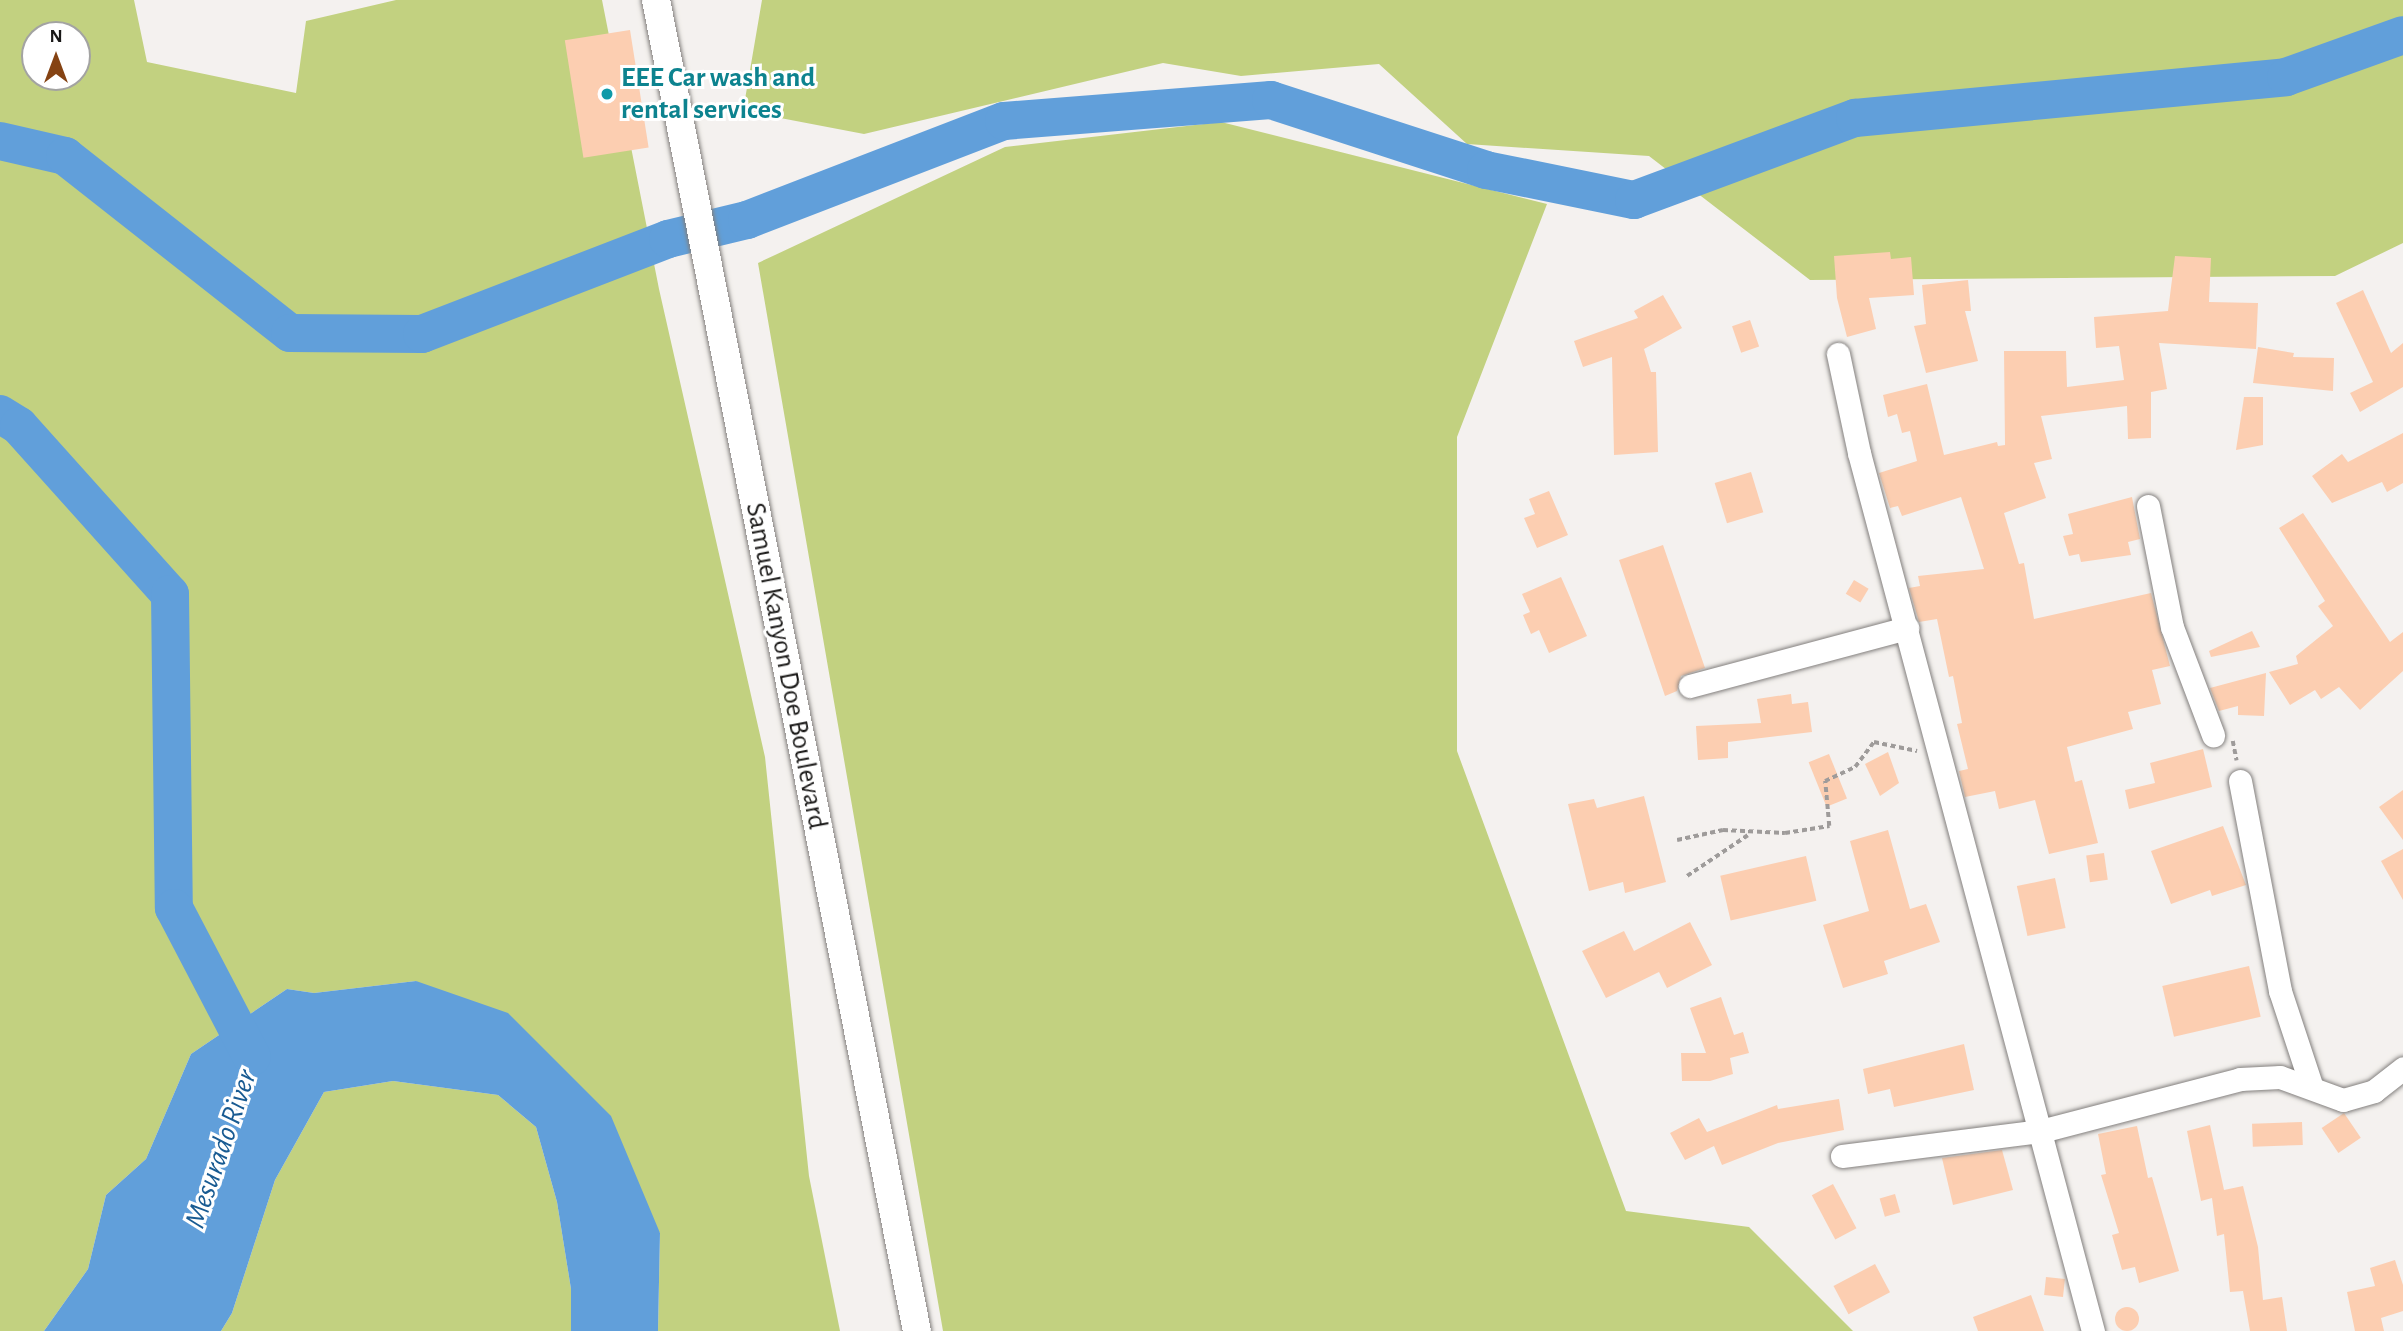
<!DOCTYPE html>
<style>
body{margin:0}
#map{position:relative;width:2403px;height:1331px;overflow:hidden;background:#f4f1ef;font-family:"Alegreya Sans",sans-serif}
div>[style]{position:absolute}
.green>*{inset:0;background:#c2d180}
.water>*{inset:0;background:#619fda}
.river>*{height:38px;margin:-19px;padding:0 19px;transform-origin:19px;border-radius:19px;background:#619fda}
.building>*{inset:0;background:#fcceb1;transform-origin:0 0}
.round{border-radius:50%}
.path>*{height:3.5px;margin-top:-1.75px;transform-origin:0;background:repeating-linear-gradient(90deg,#9e9b9a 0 5px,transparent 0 8.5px)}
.roads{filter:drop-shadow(0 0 2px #83807e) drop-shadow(0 0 2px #83807e)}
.minor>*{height:23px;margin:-11.5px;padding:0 11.5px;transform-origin:11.5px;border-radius:11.5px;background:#fff}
.tertiary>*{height:28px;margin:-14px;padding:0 14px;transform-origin:14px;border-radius:14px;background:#fff}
.dots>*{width:19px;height:19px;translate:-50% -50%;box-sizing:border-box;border:4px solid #fff;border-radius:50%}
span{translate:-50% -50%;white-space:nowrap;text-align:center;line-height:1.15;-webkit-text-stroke:6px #fff;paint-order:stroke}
.culture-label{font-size:28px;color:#0d838f;font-weight:700}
.left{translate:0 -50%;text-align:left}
.street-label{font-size:28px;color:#191817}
.water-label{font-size:30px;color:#195b92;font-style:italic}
.north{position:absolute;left:21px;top:21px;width:70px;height:70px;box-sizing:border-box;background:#fff;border:2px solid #a3a3a2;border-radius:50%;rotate:0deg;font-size:19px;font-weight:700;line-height:28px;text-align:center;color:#191817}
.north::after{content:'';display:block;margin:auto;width:24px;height:32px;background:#854313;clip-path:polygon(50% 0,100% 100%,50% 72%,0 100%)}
</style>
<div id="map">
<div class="green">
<i style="clip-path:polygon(evenodd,0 0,134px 0,147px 62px,296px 93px,306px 21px,396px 0,602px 0,659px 289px,765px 757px,809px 1176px,840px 1331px,658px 1331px,660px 1233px,416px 981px,314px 993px,287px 989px,191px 1054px,146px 1159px,106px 1195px,88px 1269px,44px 1331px,0 1331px,0 0,35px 35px,77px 35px,77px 77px,35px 77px,35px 35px)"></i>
<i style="clip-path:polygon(762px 0,2403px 0,2403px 243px,2335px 276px,1810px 280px,1649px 156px,1467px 144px,1379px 64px,1241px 76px,1163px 63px,864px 134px,743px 111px)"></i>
<i style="clip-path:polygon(1221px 122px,1547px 204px,1457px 437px,1457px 751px,1626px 1211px,1749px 1227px,1853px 1331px,943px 1331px,758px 263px,1005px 147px)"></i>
<i style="clip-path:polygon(393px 1081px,498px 1095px,536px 1127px,557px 1202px,571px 1289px,571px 1331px,221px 1331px,232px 1313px,275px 1180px,324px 1092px)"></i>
</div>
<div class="water">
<i style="clip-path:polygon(416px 981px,508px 1013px,611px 1116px,660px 1233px,658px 1331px,571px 1331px,571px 1289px,557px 1202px,536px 1127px,498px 1095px,393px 1081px,324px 1092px,275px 1180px,232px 1313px,221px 1331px,44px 1331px,88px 1269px,106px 1195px,146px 1159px,191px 1054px,287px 989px,314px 993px)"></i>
</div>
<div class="river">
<i style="left:0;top:141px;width:67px;rotate:13deg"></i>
<i style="left:65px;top:156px;width:286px;rotate:38.2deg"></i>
<i style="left:290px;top:333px;width:132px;rotate:0.4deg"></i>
<i style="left:422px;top:334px;width:264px;rotate:-21.1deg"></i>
<i style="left:668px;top:239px;width:81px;rotate:-13.5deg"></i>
<i style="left:747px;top:220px;width:275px;rotate:-21.1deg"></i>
<i style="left:1004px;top:121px;width:268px;rotate:-4.5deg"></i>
<i style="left:1271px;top:100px;width:226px;rotate:18deg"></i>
<i style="left:1486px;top:170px;width:151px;rotate:11.5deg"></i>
<i style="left:1634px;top:200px;width:236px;rotate:-20.4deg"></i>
<i style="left:1855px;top:118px;width:433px;rotate:-5.4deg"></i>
<i style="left:2286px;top:77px;width:124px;rotate:-19.7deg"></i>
<i style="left:0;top:414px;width:22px;rotate:32deg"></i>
<i style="left:19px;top:426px;width:226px;rotate:48.1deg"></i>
<i style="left:170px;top:594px;width:314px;rotate:89.3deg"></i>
<i style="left:174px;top:908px;width:168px;rotate:62.4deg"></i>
</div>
<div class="building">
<i style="left:630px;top:30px;width:119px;height:66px;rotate:81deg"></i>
<i style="clip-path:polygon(1890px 252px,1891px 259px,1911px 257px,1914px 295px,1869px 298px,1876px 329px,1847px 337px,1837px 298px,1834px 256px)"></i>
<i style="clip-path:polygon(2175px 256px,2211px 258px,2209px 302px,2258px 303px,2256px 349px,2159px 343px,2167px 389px,2151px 392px,2151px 438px,2128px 439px,2127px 406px,2041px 416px,2052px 459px,2034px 463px,2046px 498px,2004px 513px,2019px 564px,2024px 563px,2034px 619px,2151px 593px,2170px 666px,2152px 670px,2161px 704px,2128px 712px,2133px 729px,2067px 747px,2075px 782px,2082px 780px,2098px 843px,2049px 854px,2035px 800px,1999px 809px,1995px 791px,1965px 797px,1959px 771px,1968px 769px,1957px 724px,1962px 723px,1953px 676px,1949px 677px,1937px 619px,1919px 622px,1909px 588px,1920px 586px,1918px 576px,1984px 569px,1961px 497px,1902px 516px,1898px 506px,1890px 508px,1879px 473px,1917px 461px,1910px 431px,1902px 433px,1897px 414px,1888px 417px,1883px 395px,1927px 384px,1944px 455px,1997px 442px,1998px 446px,2005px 445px,2004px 351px,2066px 351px,2067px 387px,2124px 380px,2119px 346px,2096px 348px,2094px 317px,2168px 311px)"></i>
<i style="clip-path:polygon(1968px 280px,1971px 311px,1965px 311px,1978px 361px,1926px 373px,1914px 326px,1926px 324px,1922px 285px)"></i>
<i style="clip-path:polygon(2363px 290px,2391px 353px,2403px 343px,2403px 387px,2360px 412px,2350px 393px,2373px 382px,2336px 303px)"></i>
<i style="clip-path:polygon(1663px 295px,1682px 328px,1644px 349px,1651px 372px,1656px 372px,1658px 452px,1614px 455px,1612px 357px,1583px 367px,1574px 341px,1638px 318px,1634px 311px)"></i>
<i style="left:1750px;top:320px;width:28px;height:19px;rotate:71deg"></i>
<i style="clip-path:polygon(2258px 347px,2294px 353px,2293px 357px,2334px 358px,2333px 391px,2253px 383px)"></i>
<i style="clip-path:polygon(2244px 397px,2263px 397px,2263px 445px,2236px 450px)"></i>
<i style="clip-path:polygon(2403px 433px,2403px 483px,2387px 492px,2382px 482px,2332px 503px,2312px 476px,2342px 454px,2348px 462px)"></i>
<i style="left:1751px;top:472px;width:42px;height:38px;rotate:73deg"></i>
<i style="clip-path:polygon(1549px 491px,1568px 535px,1537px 548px,1524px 518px,1535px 514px,1529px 499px)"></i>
<i style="clip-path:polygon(2132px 497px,2140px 539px,2128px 542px,2131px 555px,2081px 562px,2079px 554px,2069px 556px,2063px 536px,2073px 534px,2068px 514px)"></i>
<i style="clip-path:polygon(2303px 513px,2390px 642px,2403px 632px,2403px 671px,2360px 710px,2339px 687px,2321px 699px,2315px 690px,2290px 705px,2269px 672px,2298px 664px,2296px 656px,2333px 626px,2318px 606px,2325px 601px,2279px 528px)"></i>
<i style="clip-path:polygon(1663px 545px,1705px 668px,1681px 676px,1677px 691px,1665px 696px,1619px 560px)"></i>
<i style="clip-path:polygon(1561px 577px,1587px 636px,1549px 653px,1539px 630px,1531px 634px,1523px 615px,1530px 612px,1522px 594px)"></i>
<i style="left:1854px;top:580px;width:17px;height:16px;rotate:31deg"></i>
<i style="clip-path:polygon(2252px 631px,2260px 647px,2211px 657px,2209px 651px)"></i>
<i style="clip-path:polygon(2266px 673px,2264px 716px,2238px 715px,2238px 706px,2219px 711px,2210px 688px)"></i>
<i style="clip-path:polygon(1791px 694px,1792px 704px,1808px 702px,1812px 732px,1728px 742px,1728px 758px,1698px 760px,1696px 726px,1761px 723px,1757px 699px)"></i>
<i style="clip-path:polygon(2203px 749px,2212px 787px,2129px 809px,2125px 790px,2155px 783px,2150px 763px)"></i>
<i style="clip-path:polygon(1888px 752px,1899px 783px,1880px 796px,1865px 764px)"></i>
<i style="left:1829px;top:754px;width:48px;height:22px;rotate:68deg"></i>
<i style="clip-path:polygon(2403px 790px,2403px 840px,2379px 807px)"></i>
<i style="clip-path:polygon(1644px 796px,1666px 882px,1625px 893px,1623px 882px,1589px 891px,1568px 804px,1594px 799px,1597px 808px)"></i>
<i style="clip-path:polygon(2223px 826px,2246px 885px,2212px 896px,2210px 890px,2171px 904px,2151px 851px)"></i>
<i style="clip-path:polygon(1888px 830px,1910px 909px,1926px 904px,1940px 942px,1884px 961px,1888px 974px,1843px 988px,1823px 925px,1869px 911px,1850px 841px)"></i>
<i style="clip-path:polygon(2403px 849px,2403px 900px,2381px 861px)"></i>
<i style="left:2104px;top:853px;width:27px;height:18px;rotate:82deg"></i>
<i style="left:1806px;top:856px;width:46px;height:88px;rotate:77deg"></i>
<i style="left:2055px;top:878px;width:51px;height:39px;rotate:78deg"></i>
<i style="clip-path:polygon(1690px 922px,1712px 965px,1667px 988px,1659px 972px,1606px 998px,1582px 951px,1624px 931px,1634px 951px)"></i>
<i style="left:2249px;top:966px;width:52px;height:89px;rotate:77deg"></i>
<i style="clip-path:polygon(1721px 997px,1734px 1035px,1743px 1032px,1749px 1053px,1730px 1058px,1733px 1074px,1710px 1081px,1682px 1081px,1681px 1053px,1706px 1053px,1690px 1008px)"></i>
<i style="clip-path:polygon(1964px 1044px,1974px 1090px,1894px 1107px,1890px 1089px,1868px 1094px,1863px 1069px)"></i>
<i style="clip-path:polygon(1839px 1099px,1844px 1130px,1778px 1143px,1722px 1165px,1714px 1146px,1685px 1160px,1670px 1133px,1699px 1118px,1707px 1132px,1777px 1105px,1778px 1109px)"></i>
<i style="left:2344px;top:1113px;width:30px;height:27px;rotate:56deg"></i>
<i style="left:2302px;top:1122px;width:23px;height:50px;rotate:88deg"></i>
<i style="clip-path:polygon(2210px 1125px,2224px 1190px,2243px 1186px,2258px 1247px,2263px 1300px,2282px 1297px,2287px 1331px,2250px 1331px,2243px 1291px,2230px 1292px,2224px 1234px,2217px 1236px,2212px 1198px,2201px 1201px,2187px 1131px)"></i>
<i style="clip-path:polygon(2137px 1126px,2148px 1178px,2152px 1177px,2179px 1271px,2139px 1283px,2135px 1267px,2122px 1270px,2112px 1235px,2119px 1233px,2101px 1175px,2106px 1174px,2098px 1134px)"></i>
<i style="clip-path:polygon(2002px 1150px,2013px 1190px,1953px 1205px,1942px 1158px)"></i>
<i style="left:1833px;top:1184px;width:50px;height:24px;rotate:62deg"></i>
<i style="left:1895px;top:1194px;width:19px;height:16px;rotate:74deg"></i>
<i style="clip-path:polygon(2395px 1260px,2403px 1285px,2403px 1311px,2381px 1318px,2384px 1331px,2355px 1331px,2347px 1292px,2375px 1286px,2370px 1268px)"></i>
<i style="left:1875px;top:1264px;width:32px;height:47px;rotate:62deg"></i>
<i style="left:2046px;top:1277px;width:19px;height:18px;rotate:6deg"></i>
<i style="clip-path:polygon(2031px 1295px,2044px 1331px,1978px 1331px,1973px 1317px)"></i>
<i class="round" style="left:2115px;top:1307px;width:24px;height:24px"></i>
</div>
<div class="path">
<i style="left:2233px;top:741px;width:20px;rotate:79deg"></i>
<i style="left:1677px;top:840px;width:47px;rotate:-12.3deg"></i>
<i style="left:1723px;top:830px;width:62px;rotate:2.8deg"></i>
<i style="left:1785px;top:833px;width:45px;rotate:-9deg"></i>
<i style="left:1829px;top:826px;width:45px;rotate:-95.1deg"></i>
<i style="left:1825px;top:781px;width:33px;rotate:-25deg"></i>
<i style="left:1855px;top:767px;width:31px;rotate:-53deg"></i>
<i style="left:1874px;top:742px;width:44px;rotate:11.8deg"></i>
<i style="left:1687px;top:876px;width:73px;rotate:-33.9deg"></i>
</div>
<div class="roads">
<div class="minor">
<i style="left:1838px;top:354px;width:101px;rotate:78deg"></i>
<i style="left:1859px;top:453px;width:909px;rotate:75.08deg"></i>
<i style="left:2148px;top:506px;width:123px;rotate:78.8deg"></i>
<i style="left:2172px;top:627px;width:116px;rotate:69.2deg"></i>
<i style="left:1690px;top:686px;width:225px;rotate:-15deg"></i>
<i style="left:2240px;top:781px;width:214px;rotate:79.2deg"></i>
<i style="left:2280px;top:991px;width:99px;rotate:71.7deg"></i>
<i style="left:1842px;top:1156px;width:201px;rotate:-7.2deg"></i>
<i style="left:2041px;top:1131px;width:206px;rotate:-14.6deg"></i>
<i style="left:2240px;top:1079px;width:40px;rotate:-2.9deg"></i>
<i style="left:2280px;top:1077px;width:67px;rotate:20.1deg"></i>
<i style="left:2343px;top:1100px;width:32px;rotate:-16deg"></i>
<i style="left:2374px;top:1091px;width:37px;rotate:-38deg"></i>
</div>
<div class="tertiary">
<i style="left:656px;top:0;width:1356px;rotate:78.91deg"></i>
</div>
</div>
<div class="dots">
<i style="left:607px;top:94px;background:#0f9aa8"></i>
</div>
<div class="culture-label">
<span class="left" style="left:621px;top:94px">EEE Car wash and<br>rental services</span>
</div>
<div class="street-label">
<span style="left:786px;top:666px;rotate:79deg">Samuel Kanyon Doe Boulevard</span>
</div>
<div class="water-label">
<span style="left:221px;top:1149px;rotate:-71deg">Mesurado River</span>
</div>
<div class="north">N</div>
</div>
